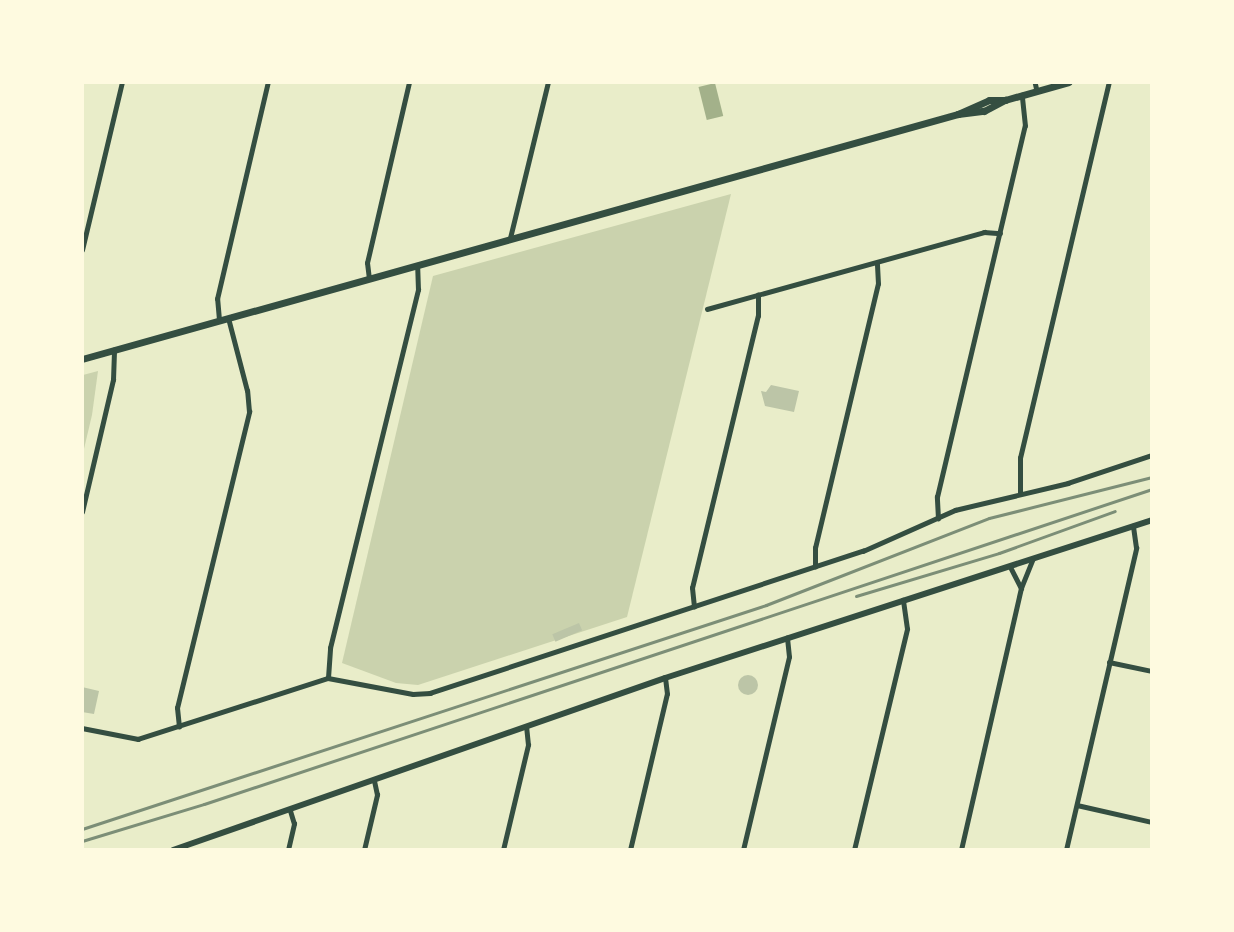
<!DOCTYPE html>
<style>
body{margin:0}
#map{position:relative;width:1234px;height:932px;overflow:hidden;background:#e9edc9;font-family:"PT Sans Narrow",sans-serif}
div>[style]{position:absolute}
.green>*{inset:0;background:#cad2ad}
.water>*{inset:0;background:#a3b18a;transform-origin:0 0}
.building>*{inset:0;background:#bcc5a7;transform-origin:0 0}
.round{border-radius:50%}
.minor>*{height:4.5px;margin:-2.25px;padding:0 2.25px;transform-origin:2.25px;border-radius:2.25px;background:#344e41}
.secondary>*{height:6px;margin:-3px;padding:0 3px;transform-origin:3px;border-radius:3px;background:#344e41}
.primary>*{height:7px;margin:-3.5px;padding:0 3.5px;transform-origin:3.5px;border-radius:3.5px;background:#344e41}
.rail>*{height:3px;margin:-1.5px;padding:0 1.5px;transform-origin:1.5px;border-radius:1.5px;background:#7c8e77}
span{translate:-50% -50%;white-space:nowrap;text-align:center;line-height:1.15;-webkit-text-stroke:5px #fefae0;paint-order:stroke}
.frame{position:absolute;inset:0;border:84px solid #fefae0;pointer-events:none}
</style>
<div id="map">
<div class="green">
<i style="clip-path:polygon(731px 194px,627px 617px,418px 685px,396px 683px,342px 663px,433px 276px)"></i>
<i style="clip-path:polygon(98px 371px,92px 415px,83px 453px,83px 375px)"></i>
</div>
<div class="water">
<i style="left:715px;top:83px;width:34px;height:17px;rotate:76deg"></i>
</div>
<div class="building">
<i style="clip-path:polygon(771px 385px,799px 391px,794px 412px,765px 406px,761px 391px,766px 392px)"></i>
<i style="left:579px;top:623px;width:8px;height:29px;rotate:67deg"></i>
<i class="round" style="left:738px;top:675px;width:20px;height:20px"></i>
<i style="clip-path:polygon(82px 687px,99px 691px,94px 714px,82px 712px)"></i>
</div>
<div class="minor">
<i style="left:1035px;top:82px;width:9px;rotate:77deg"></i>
<i style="left:510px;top:238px;width:161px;rotate:-76.3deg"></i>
<i style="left:82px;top:250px;width:173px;rotate:-76.6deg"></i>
<i style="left:369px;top:279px;width:16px;rotate:-97deg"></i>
<i style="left:367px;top:263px;width:186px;rotate:-76.9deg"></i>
<i style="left:707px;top:309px;width:288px;rotate:-15.5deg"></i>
<i style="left:984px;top:232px;width:16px;rotate:4deg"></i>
<i style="left:219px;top:320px;width:21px;rotate:-95deg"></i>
<i style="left:217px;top:299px;width:223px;rotate:-76.8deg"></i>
<i style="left:1020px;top:493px;width:35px;rotate:-90deg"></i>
<i style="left:1020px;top:458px;width:386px;rotate:-76.7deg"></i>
<i style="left:82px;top:512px;width:136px;rotate:-76.8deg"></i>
<i style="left:113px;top:380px;width:30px;rotate:-88deg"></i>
<i style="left:938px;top:519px;width:22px;rotate:-93deg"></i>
<i style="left:937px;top:497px;width:381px;rotate:-76.7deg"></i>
<i style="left:1025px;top:126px;width:31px;rotate:-96deg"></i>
<i style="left:1010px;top:566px;width:25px;rotate:63deg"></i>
<i style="left:815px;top:567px;width:19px;rotate:-90deg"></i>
<i style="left:815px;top:548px;width:271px;rotate:-76.6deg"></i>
<i style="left:878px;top:284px;width:21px;rotate:-93deg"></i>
<i style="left:694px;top:607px;width:19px;rotate:-96deg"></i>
<i style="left:692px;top:588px;width:280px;rotate:-76.4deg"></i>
<i style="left:758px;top:316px;width:21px;rotate:-90deg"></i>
<i style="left:1109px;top:662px;width:44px;rotate:11.8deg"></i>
<i style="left:328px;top:678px;width:30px;rotate:-86deg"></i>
<i style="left:330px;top:648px;width:369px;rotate:-76.2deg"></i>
<i style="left:418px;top:290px;width:24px;rotate:-92deg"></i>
<i style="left:179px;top:727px;width:19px;rotate:-96deg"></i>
<i style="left:177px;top:708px;width:305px;rotate:-76.3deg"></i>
<i style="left:249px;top:412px;width:21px;rotate:-95deg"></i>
<i style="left:247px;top:391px;width:75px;rotate:-104.6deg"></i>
<i style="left:82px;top:728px;width:57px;rotate:11.1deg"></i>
<i style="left:138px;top:739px;width:200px;rotate:-17.8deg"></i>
<i style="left:328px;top:678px;width:86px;rotate:10.7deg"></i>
<i style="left:413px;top:694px;width:17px;rotate:-3deg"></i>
<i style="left:430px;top:693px;width:456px;rotate:-18.2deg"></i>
<i style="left:863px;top:551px;width:101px;rotate:-24deg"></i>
<i style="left:955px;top:510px;width:116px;rotate:-13.4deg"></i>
<i style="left:1068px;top:483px;width:89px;rotate:-18.4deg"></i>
<i style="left:1077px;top:805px;width:77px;rotate:12.8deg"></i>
<i style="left:288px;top:850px;width:27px;rotate:-77deg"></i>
<i style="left:294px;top:824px;width:14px;rotate:-107deg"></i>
<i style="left:364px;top:850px;width:57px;rotate:-76.7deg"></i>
<i style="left:377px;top:795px;width:14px;rotate:-102deg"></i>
<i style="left:503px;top:850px;width:108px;rotate:-76.6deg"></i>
<i style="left:528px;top:745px;width:18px;rotate:-96deg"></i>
<i style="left:630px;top:850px;width:160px;rotate:-76.7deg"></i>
<i style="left:667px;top:694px;width:16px;rotate:-97deg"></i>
<i style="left:743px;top:850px;width:198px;rotate:-76.6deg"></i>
<i style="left:789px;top:657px;width:19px;rotate:-96deg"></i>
<i style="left:854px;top:850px;width:227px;rotate:-76.5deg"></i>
<i style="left:907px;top:629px;width:29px;rotate:-98deg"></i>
<i style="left:961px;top:850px;width:269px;rotate:-77.1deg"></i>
<i style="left:1021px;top:588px;width:31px;rotate:-68deg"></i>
<i style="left:1066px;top:850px;width:310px;rotate:-76.9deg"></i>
<i style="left:1136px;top:548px;width:22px;rotate:-98deg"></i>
</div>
<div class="secondary">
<i style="left:173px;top:850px;width:521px;rotate:-19.27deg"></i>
<i style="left:665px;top:678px;width:512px;rotate:-17.97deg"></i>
</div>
<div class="primary">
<i style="left:958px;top:114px;width:34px;rotate:-24deg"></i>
<i style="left:989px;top:100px;width:16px"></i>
<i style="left:1005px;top:100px;width:66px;rotate:-15.7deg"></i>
<i style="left:82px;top:359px;width:910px;rotate:-15.63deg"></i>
<i style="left:958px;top:114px;width:26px;rotate:-7deg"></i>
<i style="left:984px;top:111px;width:24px;rotate:-28deg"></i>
</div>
<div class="rail">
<i style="left:856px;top:596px;width:149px;rotate:-16.7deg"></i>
<i style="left:999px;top:553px;width:123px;rotate:-19.9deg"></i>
<i style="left:82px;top:829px;width:720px;rotate:-18.13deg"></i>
<i style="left:766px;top:605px;width:239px;rotate:-21.3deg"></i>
<i style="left:989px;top:518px;width:168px;rotate:-14.1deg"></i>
<i style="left:82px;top:841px;width:127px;rotate:-16.9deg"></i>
<i style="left:204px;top:804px;width:999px;rotate:-18.38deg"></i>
</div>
<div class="frame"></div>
</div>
